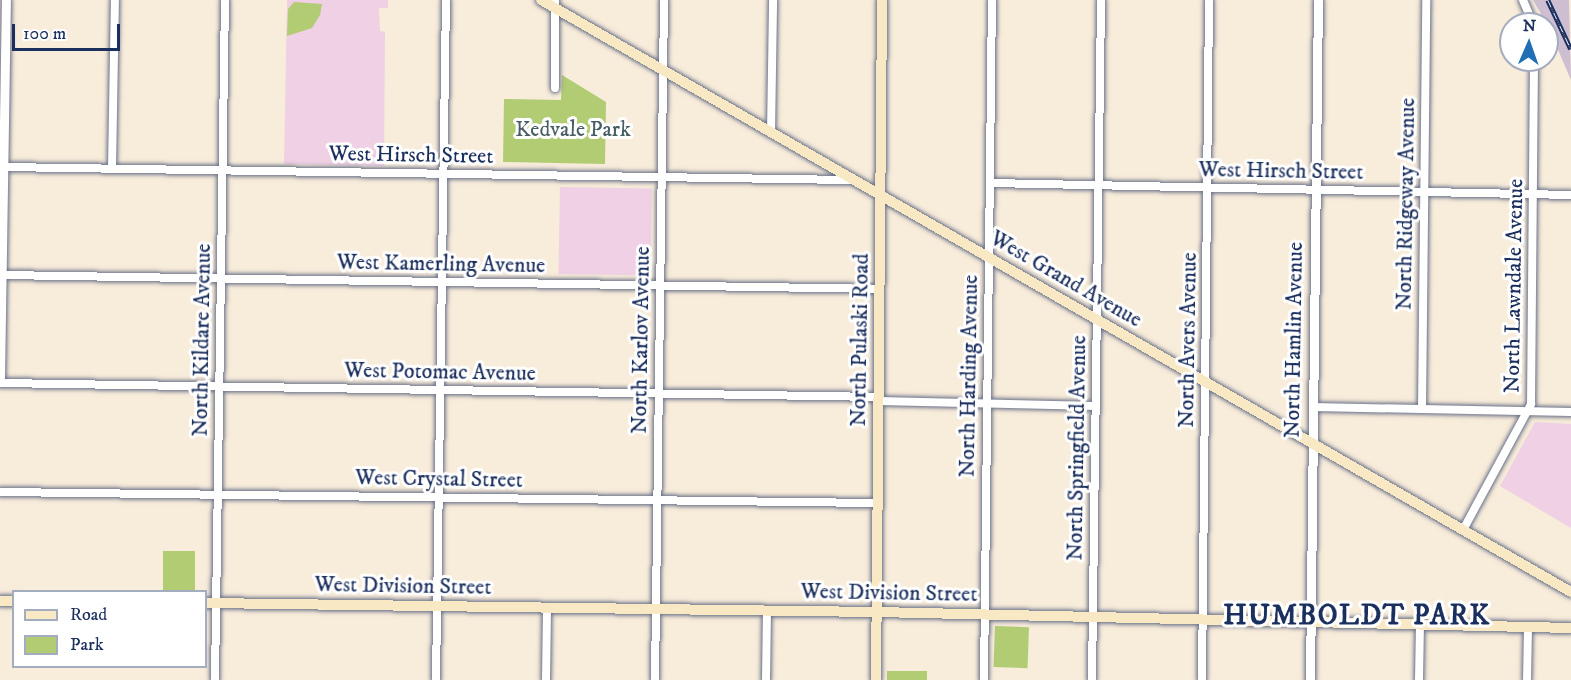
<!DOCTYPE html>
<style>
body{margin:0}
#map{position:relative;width:1571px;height:680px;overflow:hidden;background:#f8ecda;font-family:"IM FELL DW Pica",serif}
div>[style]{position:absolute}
.built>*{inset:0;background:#f0d0e4;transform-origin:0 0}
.industrial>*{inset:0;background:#cebed1}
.green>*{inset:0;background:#b1cc73;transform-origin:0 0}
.roads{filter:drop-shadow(0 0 2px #687189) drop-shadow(0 0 2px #687189)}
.minor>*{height:8px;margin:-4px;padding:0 4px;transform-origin:4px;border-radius:4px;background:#fff}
.tertiary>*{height:9px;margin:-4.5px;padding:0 4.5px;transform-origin:4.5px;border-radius:4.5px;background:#fff}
.secondary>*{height:10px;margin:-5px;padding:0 5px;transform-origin:5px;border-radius:5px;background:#f8e8c3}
.rail>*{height:4.5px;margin-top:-2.25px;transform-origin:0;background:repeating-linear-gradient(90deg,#fff 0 7px,#1b2f5e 0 14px);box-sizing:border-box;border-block:2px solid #1b2f5e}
span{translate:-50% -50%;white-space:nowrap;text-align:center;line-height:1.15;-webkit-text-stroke:6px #fff;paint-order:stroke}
.park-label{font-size:22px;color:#485e64}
.street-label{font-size:22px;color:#1b2f5e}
.district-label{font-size:28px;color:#1b2f5e;font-weight:700;letter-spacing:1.5px}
.legend{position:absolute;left:12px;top:590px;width:195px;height:78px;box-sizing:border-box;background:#fff;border:2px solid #a4acbf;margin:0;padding:8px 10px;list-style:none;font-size:18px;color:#1b2f5e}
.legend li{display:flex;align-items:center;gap:12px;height:30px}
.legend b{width:30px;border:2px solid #a4acbf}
.north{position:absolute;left:1499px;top:12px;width:60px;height:60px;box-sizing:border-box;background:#fff;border:2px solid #a4acbf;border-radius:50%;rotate:2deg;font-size:16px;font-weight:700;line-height:24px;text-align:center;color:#1b2f5e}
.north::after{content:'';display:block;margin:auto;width:21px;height:27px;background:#1f6fb2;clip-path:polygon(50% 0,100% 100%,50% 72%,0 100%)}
.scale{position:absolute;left:12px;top:24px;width:108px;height:27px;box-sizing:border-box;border:3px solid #1b2f5e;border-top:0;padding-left:8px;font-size:18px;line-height:21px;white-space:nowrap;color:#1b2f5e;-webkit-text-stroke:4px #fff;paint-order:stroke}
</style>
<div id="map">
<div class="built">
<i style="clip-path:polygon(287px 0,388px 0,388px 8px,379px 8px,380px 31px,385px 32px,384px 166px,284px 164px)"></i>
<i style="left:560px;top:187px;width:92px;height:87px;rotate:1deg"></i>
<i style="clip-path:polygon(1535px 422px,1571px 424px,1571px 528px,1500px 486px)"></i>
</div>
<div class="industrial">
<i style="clip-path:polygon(1533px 0,1569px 0,1571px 80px,1547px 24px)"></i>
</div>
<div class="green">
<i style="clip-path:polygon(294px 2px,322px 4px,320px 15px,312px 28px,287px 36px,288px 9px)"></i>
<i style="clip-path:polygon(562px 75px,606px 102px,605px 164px,503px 162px,504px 99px,561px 100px)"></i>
<i style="left:163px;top:551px;width:32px;height:40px"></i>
<i style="left:995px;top:626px;width:34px;height:41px;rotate:2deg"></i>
<i style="left:887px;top:671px;width:40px;height:9px"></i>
</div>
<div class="roads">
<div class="minor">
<i style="left:1523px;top:0;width:26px;rotate:67deg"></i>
<i style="left:555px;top:88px;width:88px;rotate:-90deg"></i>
<i style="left:771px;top:133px;width:133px;rotate:-89.1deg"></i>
<i style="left:3px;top:167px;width:849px;rotate:0.88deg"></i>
<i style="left:112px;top:168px;width:168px;rotate:-89deg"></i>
<i style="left:990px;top:183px;width:581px;rotate:1.18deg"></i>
<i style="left:2px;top:275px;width:878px;rotate:0.91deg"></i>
<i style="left:0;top:383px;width:879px;rotate:0.91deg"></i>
<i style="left:879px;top:401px;width:217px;rotate:1.3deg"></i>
<i style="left:1313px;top:407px;width:258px;rotate:1.1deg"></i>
<i style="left:1422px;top:409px;width:409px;rotate:-89.4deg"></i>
<i style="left:0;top:492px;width:877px;rotate:0.72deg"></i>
<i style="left:1463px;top:530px;width:143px;rotate:-61.6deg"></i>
<i style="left:1531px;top:404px;width:344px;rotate:-89.5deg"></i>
<i style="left:215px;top:680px;width:680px;rotate:-89.16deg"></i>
<i style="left:436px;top:680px;width:680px;rotate:-89.16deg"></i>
<i style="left:546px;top:680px;width:72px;rotate:-89.2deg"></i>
<i style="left:655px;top:680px;width:680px;rotate:-89.24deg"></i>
<i style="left:766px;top:680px;width:70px;rotate:-89.2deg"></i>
<i style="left:984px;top:680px;width:680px;rotate:-89.33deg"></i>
<i style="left:1092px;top:680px;width:680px;rotate:-89.24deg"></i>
<i style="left:1202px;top:680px;width:680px;rotate:-89.41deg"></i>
<i style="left:1419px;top:680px;width:55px;rotate:-89deg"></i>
<i style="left:1527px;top:680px;width:53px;rotate:-88.9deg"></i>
</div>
<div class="tertiary">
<i style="left:0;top:377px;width:377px;rotate:-89.1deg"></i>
<i style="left:1310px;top:680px;width:680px;rotate:-89.33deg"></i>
</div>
<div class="secondary">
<i style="left:541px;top:0;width:1188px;rotate:29.89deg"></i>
<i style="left:0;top:601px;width:14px"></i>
<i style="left:206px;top:603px;width:671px;rotate:0.77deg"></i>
<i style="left:877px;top:612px;width:694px;rotate:1.32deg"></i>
<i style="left:876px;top:680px;width:680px;rotate:-89.49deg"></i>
</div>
</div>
<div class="rail">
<i style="left:1548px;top:0;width:54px;rotate:64.9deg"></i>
</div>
<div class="park-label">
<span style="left:573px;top:130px">Kedvale Park</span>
</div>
<div class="street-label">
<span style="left:411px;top:155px;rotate:1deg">West Hirsch Street</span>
<span style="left:1281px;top:171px;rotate:1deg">West Hirsch Street</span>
<span style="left:1406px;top:204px;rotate:-89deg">North Ridgeway Avenue</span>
<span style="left:441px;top:264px;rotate:1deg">West Kamerling Avenue</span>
<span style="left:1066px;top:279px;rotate:30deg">West Grand Avenue</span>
<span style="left:1514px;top:286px;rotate:-89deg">North Lawndale Avenue</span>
<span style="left:202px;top:340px;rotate:-89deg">North Kildare Avenue</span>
<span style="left:641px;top:340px;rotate:-89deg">North Karlov Avenue</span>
<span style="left:860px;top:340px;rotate:-89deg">North Pulaski Road</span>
<span style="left:1188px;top:340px;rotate:-89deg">North Avers Avenue</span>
<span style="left:1294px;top:340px;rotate:-89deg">North Hamlin Avenue</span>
<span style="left:440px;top:372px;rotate:1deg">West Potomac Avenue</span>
<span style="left:969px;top:376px;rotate:-89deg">North Harding Avenue</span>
<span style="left:1077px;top:448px;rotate:-89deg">North Springfield Avenue</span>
<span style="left:439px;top:479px;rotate:1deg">West Crystal Street</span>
<span style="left:403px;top:586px;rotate:1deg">West Division Street</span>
<span style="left:889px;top:593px;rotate:1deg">West Division Street</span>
</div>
<div class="district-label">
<span style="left:1357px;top:616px">HUMBOLDT PARK</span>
</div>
<ul class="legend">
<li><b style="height:8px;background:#f8e8c3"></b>Road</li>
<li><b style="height:16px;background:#b1cc73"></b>Park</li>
</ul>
<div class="north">N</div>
<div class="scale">100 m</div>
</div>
